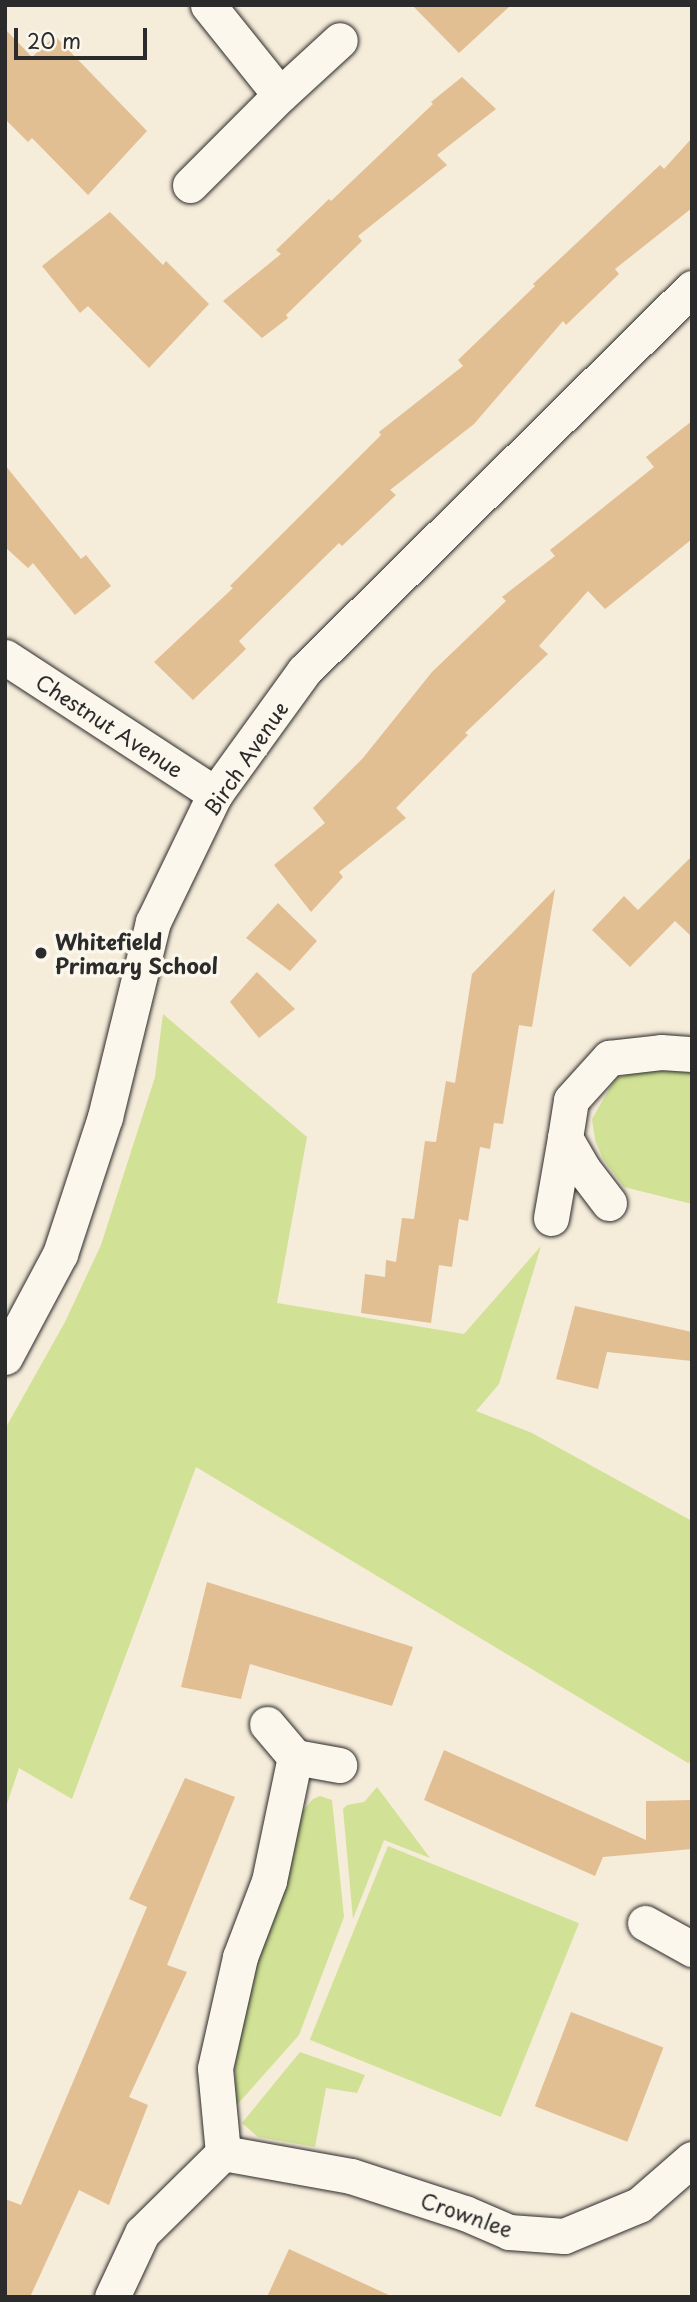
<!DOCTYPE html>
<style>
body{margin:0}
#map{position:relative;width:697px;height:2302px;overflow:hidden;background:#f6ecda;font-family:"Playpen Sans",sans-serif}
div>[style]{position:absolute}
.green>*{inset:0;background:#d1e195;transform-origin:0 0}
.building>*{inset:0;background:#e2be93;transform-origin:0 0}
.roads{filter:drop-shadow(0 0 2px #2b2b2b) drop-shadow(0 0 2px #2b2b2b)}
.street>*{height:35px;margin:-17.5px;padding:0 17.5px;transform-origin:17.5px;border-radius:17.5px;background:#fbf7ec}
.dots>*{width:19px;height:19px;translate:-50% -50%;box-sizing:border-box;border:4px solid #fbf7ec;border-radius:50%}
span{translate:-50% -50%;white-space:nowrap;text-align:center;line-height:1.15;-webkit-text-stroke:7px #fbf7ec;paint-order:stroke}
.street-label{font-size:21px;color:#2b2b2b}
.poi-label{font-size:21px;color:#2b2b2b;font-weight:700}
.left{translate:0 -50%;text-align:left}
.frame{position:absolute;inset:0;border:7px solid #2b2b2b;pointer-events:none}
.scale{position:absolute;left:14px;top:28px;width:133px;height:32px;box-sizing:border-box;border:4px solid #2b2b2b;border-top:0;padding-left:9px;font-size:21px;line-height:24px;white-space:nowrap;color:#2b2b2b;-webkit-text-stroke:5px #fbf7ec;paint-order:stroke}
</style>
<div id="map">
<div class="green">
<i style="clip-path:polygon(163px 1014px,307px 1137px,277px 1303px,464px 1334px,541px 1246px,499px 1384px,476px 1411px,532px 1433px,692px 1521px,692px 1761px,688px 1763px,196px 1467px,72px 1799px,19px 1768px,5px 1810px,5px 1429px,65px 1322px,101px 1245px,155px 1077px)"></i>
<i style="clip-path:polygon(645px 1068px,692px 1068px,692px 1204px,624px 1187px,603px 1159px,595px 1140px,592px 1119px,615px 1079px)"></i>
<i style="clip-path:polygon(377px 1787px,430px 1858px,384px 1840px,353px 1919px,343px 1809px,347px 1805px,364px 1802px)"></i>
<i style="clip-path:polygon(320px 1796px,332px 1800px,344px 1917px,299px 2035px,236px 2106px,234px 2036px,296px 1819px,313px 1799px)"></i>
<i style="left:388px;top:1846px;width:206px;height:209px;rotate:22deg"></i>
<i style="clip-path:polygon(300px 2052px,365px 2075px,357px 2093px,326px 2088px,315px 2147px,258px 2137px,242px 2123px)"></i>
</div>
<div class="building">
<i style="clip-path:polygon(412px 5px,511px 5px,459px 53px)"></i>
<i style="clip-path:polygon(5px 29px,32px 57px,55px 36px,147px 131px,88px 195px,32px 138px,28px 142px,5px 119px)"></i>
<i style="clip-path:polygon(462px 77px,496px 109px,437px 155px,447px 165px,358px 236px,362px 241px,286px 315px,288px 318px,262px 338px,223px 301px,281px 254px,276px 250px,329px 199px,331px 201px,433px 104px,431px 102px)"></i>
<i style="clip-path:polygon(692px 138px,692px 208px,615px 269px,619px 274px,566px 325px,563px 321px,474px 424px,390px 490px,396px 495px,342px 546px,339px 543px,239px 641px,246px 649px,193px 700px,154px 662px,233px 588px,230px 586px,381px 435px,379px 432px,463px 366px,458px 360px,535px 286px,533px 284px,660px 165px,664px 169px)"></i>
<i style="clip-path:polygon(110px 212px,163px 265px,166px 261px,209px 304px,149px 368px,88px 306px,80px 313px,42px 266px)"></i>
<i style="clip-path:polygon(692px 421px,692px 539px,605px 609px,588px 591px,539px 646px,548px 654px,465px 733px,468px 735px,396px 808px,406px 818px,339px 872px,343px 877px,311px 912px,274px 865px,325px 823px,313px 808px,363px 758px,432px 672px,506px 601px,502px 597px,555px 556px,550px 550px,654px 467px,646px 457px)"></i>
<i style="clip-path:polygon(5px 465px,81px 559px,86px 555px,111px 586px,75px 615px,33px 563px,28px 568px,5px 547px)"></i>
<i style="clip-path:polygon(692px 856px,692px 937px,675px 921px,630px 967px,592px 930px,624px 896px,638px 910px)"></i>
<i style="clip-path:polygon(555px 889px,532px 1027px,519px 1025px,503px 1124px,494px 1123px,490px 1149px,480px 1147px,468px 1221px,459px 1219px,452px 1267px,439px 1265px,431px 1323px,361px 1313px,365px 1274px,385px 1277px,386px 1260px,396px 1262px,402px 1218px,414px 1219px,425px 1141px,436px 1142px,446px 1081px,455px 1083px,472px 974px)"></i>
<i style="clip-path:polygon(278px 903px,317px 941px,290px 971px,246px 938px)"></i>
<i style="clip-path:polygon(257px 972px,295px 1009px,259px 1038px,230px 1002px)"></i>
<i style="clip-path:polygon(575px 1306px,692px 1332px,692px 1361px,607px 1352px,598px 1389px,556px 1379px)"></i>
<i style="clip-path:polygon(207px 1582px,413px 1647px,392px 1706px,250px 1664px,241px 1699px,181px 1687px)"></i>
<i style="clip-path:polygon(444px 1750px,646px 1840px,646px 1801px,692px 1800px,692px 1849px,603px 1857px,595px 1876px,424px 1800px)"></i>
<i style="clip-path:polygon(185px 1778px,235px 1797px,167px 1965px,187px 1972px,129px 2097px,148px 2105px,109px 2205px,79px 2190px,30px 2297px,5px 2297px,5px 2199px,21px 2205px,147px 1907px,129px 1899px)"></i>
<i style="left:571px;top:2012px;width:99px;height:101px;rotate:21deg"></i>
<i style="clip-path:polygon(289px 2249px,393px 2297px,267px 2297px)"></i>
</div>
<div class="roads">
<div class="street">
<i style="left:208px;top:5px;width:115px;rotate:51.3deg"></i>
<i style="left:190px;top:185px;width:127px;rotate:-45deg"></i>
<i style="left:280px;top:95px;width:81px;rotate:-42.5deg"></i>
<i style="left:5px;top:657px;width:251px;rotate:33.1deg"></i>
<i style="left:609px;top:1203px;width:43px;rotate:-127.4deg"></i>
<i style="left:583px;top:1169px;width:36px;rotate:-120deg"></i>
<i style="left:565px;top:1138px;width:38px;rotate:-81deg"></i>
<i style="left:571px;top:1100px;width:57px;rotate:-47.9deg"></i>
<i style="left:609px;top:1058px;width:52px;rotate:-6.6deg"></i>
<i style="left:661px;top:1052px;width:31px;rotate:4deg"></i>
<i style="left:551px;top:1218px;width:81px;rotate:-80.1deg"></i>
<i style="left:5px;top:1357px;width:117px;rotate:-61.9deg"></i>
<i style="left:60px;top:1254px;width:144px;rotate:-71.8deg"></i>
<i style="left:105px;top:1117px;width:201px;rotate:-76.2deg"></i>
<i style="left:153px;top:922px;width:142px;rotate:-64.2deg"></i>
<i style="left:215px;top:794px;width:152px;rotate:-54.1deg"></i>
<i style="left:304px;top:671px;width:545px;rotate:-44.63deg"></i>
<i style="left:267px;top:1724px;width:43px;rotate:49.7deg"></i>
<i style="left:645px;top:1923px;width:54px;rotate:29deg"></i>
<i style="left:223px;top:2153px;width:85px;rotate:-95.4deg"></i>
<i style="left:215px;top:2068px;width:114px;rotate:-77.3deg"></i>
<i style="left:240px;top:1957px;width:81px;rotate:-69.1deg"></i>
<i style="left:269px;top:1881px;width:127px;rotate:-78.2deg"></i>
<i style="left:295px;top:1757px;width:45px;rotate:10.3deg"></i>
<i style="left:112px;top:2297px;width:71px;rotate:-64.9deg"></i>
<i style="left:142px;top:2233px;width:114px;rotate:-44.6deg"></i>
<i style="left:223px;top:2153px;width:130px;rotate:10.2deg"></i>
<i style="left:351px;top:2176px;width:120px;rotate:18deg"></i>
<i style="left:465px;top:2213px;width:48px;rotate:23.4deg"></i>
<i style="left:509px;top:2232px;width:55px;rotate:4.2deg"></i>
<i style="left:564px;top:2236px;width:81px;rotate:-22.5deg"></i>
<i style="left:639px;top:2205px;width:70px;rotate:-41deg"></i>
</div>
</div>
<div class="dots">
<i style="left:41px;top:953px;background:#2b2b2b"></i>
</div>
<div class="street-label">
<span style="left:110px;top:725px;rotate:33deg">Chestnut Avenue</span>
<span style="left:245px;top:758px;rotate:-56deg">Birch Avenue</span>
<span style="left:467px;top:2214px;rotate:19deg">Crownlee</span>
</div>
<div class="poi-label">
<span class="left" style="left:55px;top:953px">Whitefield<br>Primary School</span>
</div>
<div class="frame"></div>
<div class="scale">20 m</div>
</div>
